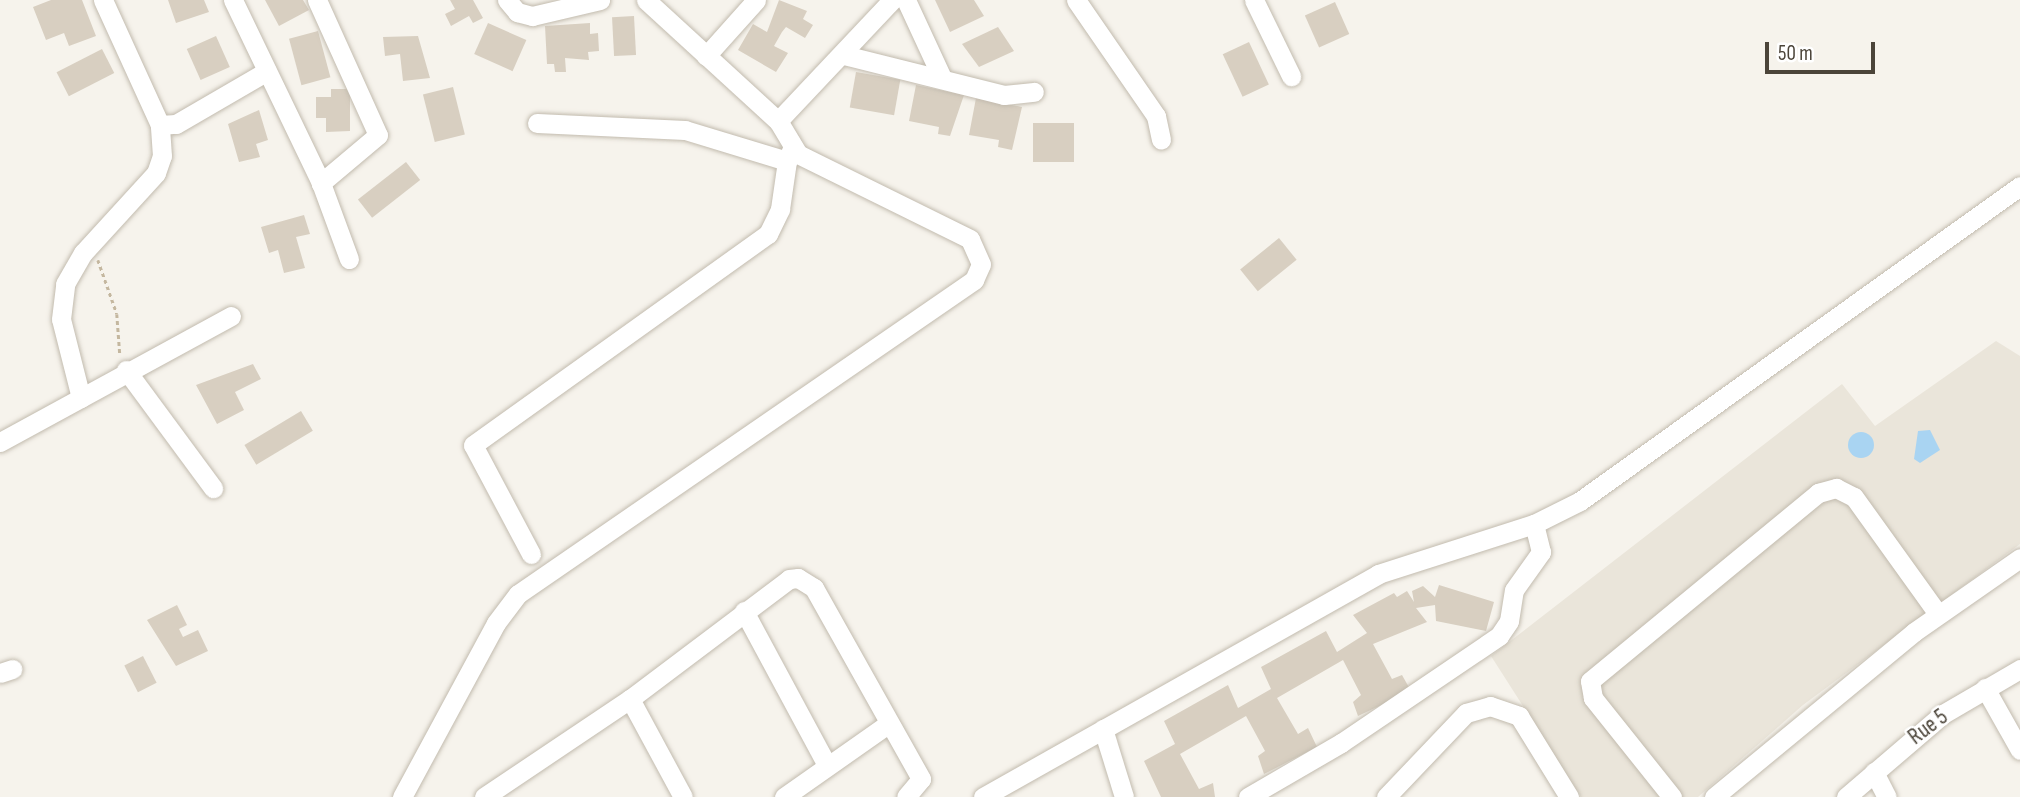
<!DOCTYPE html>
<style>
body{margin:0}
#map{position:relative;width:2020px;height:797px;overflow:hidden;background:#f6f3ec;font-family:"Sofia Sans Condensed",sans-serif}
div>[style]{position:absolute}
.residential>*{inset:0;background:#eae5da}
.water>*{inset:0;background:#a9d4f2}
.round{border-radius:50%}
.building>*{inset:0;background:#d8cfc1;transform-origin:0 0}
.path>*{height:2.5px;margin-top:-1.25px;transform-origin:0;background:repeating-linear-gradient(90deg,#c4b79f 0 3.5px,transparent 0 7px)}
.roads{filter:drop-shadow(0 0 2px #c2bbae) drop-shadow(0 0 2px #c2bbae)}
.minor>*{height:19px;margin:-9.5px;padding:0 9.5px;transform-origin:9.5px;border-radius:9.5px;background:#fff}
span{translate:-50% -50%;white-space:nowrap;text-align:center;line-height:1.15;-webkit-text-stroke:5px #fff;paint-order:stroke}
.street-label{font-size:23px;color:#4b4439}
.scale{position:absolute;left:1765px;top:42px;width:110px;height:32px;box-sizing:border-box;border:4px solid #4b4439;border-top:0;padding-left:9px;font-size:21px;line-height:24px;white-space:nowrap;color:#4b4439;-webkit-text-stroke:5px #fff;paint-order:stroke}
</style>
<div id="map">
<div class="residential">
<i style="clip-path:polygon(1996px 341px,2020px 356px,2020px 544px,1803px 705px,1698px 797px,1581px 797px,1491px 656px,1842px 384px,1875px 426px)"></i>
</div>
<div class="water">
<i style="clip-path:polygon(1930px 430px,1940px 450px,1920px 463px,1914px 459px,1918px 431px)"></i>
<i class="round" style="left:1848px;top:432px;width:26px;height:26px"></i>
</div>
<div class="building">
<i style="clip-path:polygon(51px 0,82px 0,96px 36px,69px 46px,64px 33px,46px 40px,33px 7px)"></i>
<i style="clip-path:polygon(168px 0,204px 0,209px 12px,176px 23px)"></i>
<i style="clip-path:polygon(265px 0,303px 0,309px 10px,279px 26px)"></i>
<i style="clip-path:polygon(450px 0,473px 0,483px 18px,473px 23px,469px 16px,451px 26px,445px 14px,455px 9px)"></i>
<i style="clip-path:polygon(779px 0,807px 11px,803px 19px,813px 25px,805px 38px,786px 27px,782px 32px,774px 46px,788px 53px,776px 72px,738px 50px,753px 24px,767px 32px)"></i>
<i style="clip-path:polygon(935px 0,974px 0,984px 16px,950px 32px)"></i>
<i style="left:1335px;top:2px;width:35px;height:33px;rotate:66deg"></i>
<i style="left:634px;top:16px;width:39px;height:22px;rotate:87deg"></i>
<i style="left:488px;top:23px;width:42px;height:34px;rotate:24deg"></i>
<i style="clip-path:polygon(590px 23px,590px 34px,598px 33px,599px 51px,588px 52px,589px 60px,565px 58px,566px 72px,555px 72px,554px 64px,547px 64px,545px 26px)"></i>
<i style="clip-path:polygon(998px 27px,1014px 51px,979px 67px,962px 44px)"></i>
<i style="left:318px;top:31px;width:48px;height:30px;rotate:75deg"></i>
<i style="left:216px;top:36px;width:34px;height:32px;rotate:66deg"></i>
<i style="clip-path:polygon(418px 36px,430px 78px,403px 81px,400px 54px,385px 56px,383px 37px)"></i>
<i style="left:1249px;top:42px;width:47px;height:29px;rotate:65deg"></i>
<i style="left:102px;top:49px;width:27px;height:51px;rotate:63deg"></i>
<i style="left:856px;top:72px;width:45px;height:36px;rotate:10deg"></i>
<i style="clip-path:polygon(916px 85px,964px 95px,950px 136px,938px 134px,939px 127px,909px 121px)"></i>
<i style="left:453px;top:87px;width:49px;height:31px;rotate:76deg"></i>
<i style="clip-path:polygon(331px 89px,350px 89px,350px 131px,326px 132px,326px 118px,316px 118px,316px 97px,331px 97px)"></i>
<i style="clip-path:polygon(976px 98px,1022px 107px,1012px 150px,998px 147px,999px 140px,969px 135px)"></i>
<i style="clip-path:polygon(259px 110px,268px 140px,256px 144px,260px 157px,239px 162px,228px 124px)"></i>
<i style="left:1033px;top:123px;width:41px;height:39px"></i>
<i style="left:406px;top:162px;width:23px;height:61px;rotate:52deg"></i>
<i style="clip-path:polygon(304px 215px,310px 234px,296px 237px,305px 268px,284px 273px,278px 250px,269px 253px,261px 227px)"></i>
<i style="left:1279px;top:238px;width:28px;height:50px;rotate:51deg"></i>
<i style="clip-path:polygon(253px 364px,261px 379px,235px 392px,244px 410px,217px 424px,196px 385px)"></i>
<i style="left:301px;top:411px;width:23px;height:66px;rotate:59deg"></i>
<i style="clip-path:polygon(1439px 585px,1494px 602px,1486px 631px,1436px 621px,1435px 605px,1416px 608px,1427px 622px,1373px 644px,1392px 679px,1402px 675px,1411px 691px,1358px 716px,1353px 702px,1361px 695px,1343px 660px,1277px 698px,1298px 734px,1308px 728px,1317px 747px,1264px 774px,1258px 756px,1265px 751px,1246px 716px,1180px 754px,1199px 789px,1213px 783px,1215px 797px,1161px 797px,1144px 761px,1175px 744px,1164px 721px,1228px 685px,1238px 708px,1271px 689px,1261px 667px,1326px 631px,1337px 652px,1367px 633px,1353px 615px,1394px 593px,1397px 597px,1407px 591px,1414px 602px,1412px 591px,1423px 586px,1435px 597px)"></i>
<i style="clip-path:polygon(177px 605px,187px 625px,179px 629px,183px 637px,198px 630px,208px 651px,176px 666px,147px 620px)"></i>
<i style="left:143px;top:656px;width:30px;height:21px;rotate:63deg"></i>
</div>
<div class="path">
<i style="left:98px;top:260px;width:57px;rotate:70.6deg"></i>
<i style="left:117px;top:314px;width:41px;rotate:85.8deg"></i>
</div>
<div class="roads">
<div class="minor">
<i style="left:103px;top:0;width:137px;rotate:65.5deg"></i>
<i style="left:160px;top:125px;width:16px;rotate:-4deg"></i>
<i style="left:176px;top:124px;width:105px;rotate:-30.2deg"></i>
<i style="left:233px;top:0;width:203px;rotate:64.3deg"></i>
<i style="left:321px;top:183px;width:81px;rotate:69.8deg"></i>
<i style="left:317px;top:0;width:148px;rotate:65.7deg"></i>
<i style="left:378px;top:135px;width:75px;rotate:139.9deg"></i>
<i style="left:507px;top:0;width:16px;rotate:50deg"></i>
<i style="left:517px;top:12px;width:16px;rotate:15deg"></i>
<i style="left:532px;top:16px;width:70px;rotate:-13.2deg"></i>
<i style="left:906px;top:0;width:86px;rotate:65.2deg"></i>
<i style="left:1076px;top:0;width:141px;rotate:55.4deg"></i>
<i style="left:1156px;top:116px;width:24px;rotate:78deg"></i>
<i style="left:1254px;top:0;width:85px;rotate:64deg"></i>
<i style="left:844px;top:55px;width:165px;rotate:14deg"></i>
<i style="left:1004px;top:95px;width:30px;rotate:-6deg"></i>
<i style="left:706px;top:56px;width:75px;rotate:-48.2deg"></i>
<i style="left:778px;top:121px;width:166px;rotate:-46.7deg"></i>
<i style="left:537px;top:123px;width:148px;rotate:2.7deg"></i>
<i style="left:685px;top:130px;width:107px;rotate:16.9deg"></i>
<i style="left:787px;top:161px;width:11px;rotate:-68deg"></i>
<i style="left:126px;top:370px;width:147px;rotate:53.6deg"></i>
<i style="left:81px;top:398px;width:81px;rotate:-104.2deg"></i>
<i style="left:61px;top:319px;width:35px;rotate:-83deg"></i>
<i style="left:65px;top:284px;width:36px;rotate:-60deg"></i>
<i style="left:83px;top:253px;width:108px;rotate:-47.6deg"></i>
<i style="left:156px;top:173px;width:18px;rotate:-71deg"></i>
<i style="left:162px;top:156px;width:31px;rotate:-94deg"></i>
<i style="left:0;top:442px;width:263px;rotate:-28.6deg"></i>
<i style="left:531px;top:554px;width:123px;rotate:-118deg"></i>
<i style="left:473px;top:445px;width:363px;rotate:-35.6deg"></i>
<i style="left:768px;top:234px;width:28px;rotate:-64deg"></i>
<i style="left:780px;top:209px;width:49px;rotate:-81.7deg"></i>
<i style="left:744px;top:611px;width:175px;rotate:61.7deg"></i>
<i style="left:0;top:673px;width:13px;rotate:-18deg"></i>
<i style="left:1985px;top:688px;width:71px;rotate:60.6deg"></i>
<i style="left:630px;top:699px;width:111px;rotate:61.6deg"></i>
<i style="left:1103px;top:729px;width:71px;rotate:72.8deg"></i>
<i style="left:1874px;top:772px;width:28px;rotate:63deg"></i>
<i style="left:402px;top:797px;width:198px;rotate:-61.6deg"></i>
<i style="left:496px;top:623px;width:36px;rotate:-53deg"></i>
<i style="left:518px;top:594px;width:554px;rotate:-34.55deg"></i>
<i style="left:974px;top:280px;width:17px;rotate:-66deg"></i>
<i style="left:981px;top:264px;width:27px;rotate:-114deg"></i>
<i style="left:970px;top:239px;width:192px;rotate:-153.7deg"></i>
<i style="left:798px;top:154px;width:39px;rotate:-121deg"></i>
<i style="left:778px;top:121px;width:179px;rotate:-137.5deg"></i>
<i style="left:484px;top:797px;width:176px;rotate:-33.9deg"></i>
<i style="left:630px;top:699px;width:199px;rotate:-37deg"></i>
<i style="left:789px;top:579px;width:9px;rotate:-6deg"></i>
<i style="left:798px;top:578px;width:19px;rotate:32deg"></i>
<i style="left:814px;top:588px;width:219px;rotate:60.7deg"></i>
<i style="left:921px;top:779px;width:23px;rotate:130deg"></i>
<i style="left:784px;top:797px;width:127px;rotate:-35.1deg"></i>
<i style="left:983px;top:797px;width:454px;rotate:-29.4deg"></i>
<i style="left:1378px;top:574px;width:164px;rotate:-17.8deg"></i>
<i style="left:1534px;top:524px;width:51px;rotate:-26.6deg"></i>
<i style="left:1580px;top:501px;width:541px;rotate:-35.6deg"></i>
<i style="left:1248px;top:797px;width:108px;rotate:-30.1deg"></i>
<i style="left:1341px;top:743px;width:191px;rotate:-34.1deg"></i>
<i style="left:1499px;top:636px;width:18px;rotate:-56deg"></i>
<i style="left:1509px;top:621px;width:31px;rotate:-81deg"></i>
<i style="left:1514px;top:590px;width:47px;rotate:-54.6deg"></i>
<i style="left:1541px;top:552px;width:29px;rotate:-104deg"></i>
<i style="left:1386px;top:797px;width:116px;rotate:-46.4deg"></i>
<i style="left:1466px;top:713px;width:25px;rotate:-16deg"></i>
<i style="left:1490px;top:706px;width:31px;rotate:19deg"></i>
<i style="left:1519px;top:716px;width:95px;rotate:58.3deg"></i>
<i style="left:1672px;top:797px;width:127px;rotate:-128.6deg"></i>
<i style="left:1593px;top:698px;width:17px;rotate:-100deg"></i>
<i style="left:1590px;top:681px;width:296px;rotate:-39.5deg"></i>
<i style="left:1818px;top:493px;width:19px;rotate:-16deg"></i>
<i style="left:1836px;top:488px;width:20px;rotate:27deg"></i>
<i style="left:1854px;top:497px;width:144px;rotate:54.3deg"></i>
<i style="left:1714px;top:797px;width:259px;rotate:-39.5deg"></i>
<i style="left:1914px;top:632px;width:129px;rotate:-34.9deg"></i>
<i style="left:1846px;top:797px;width:128px;rotate:-40.6deg"></i>
<i style="left:1943px;top:714px;width:89px;rotate:-30.3deg"></i>
</div>
</div>
<div class="street-label">
<span style="left:1928px;top:727px;rotate:-37deg">Rue 5</span>
</div>
<div class="scale">50 m</div>
</div>
